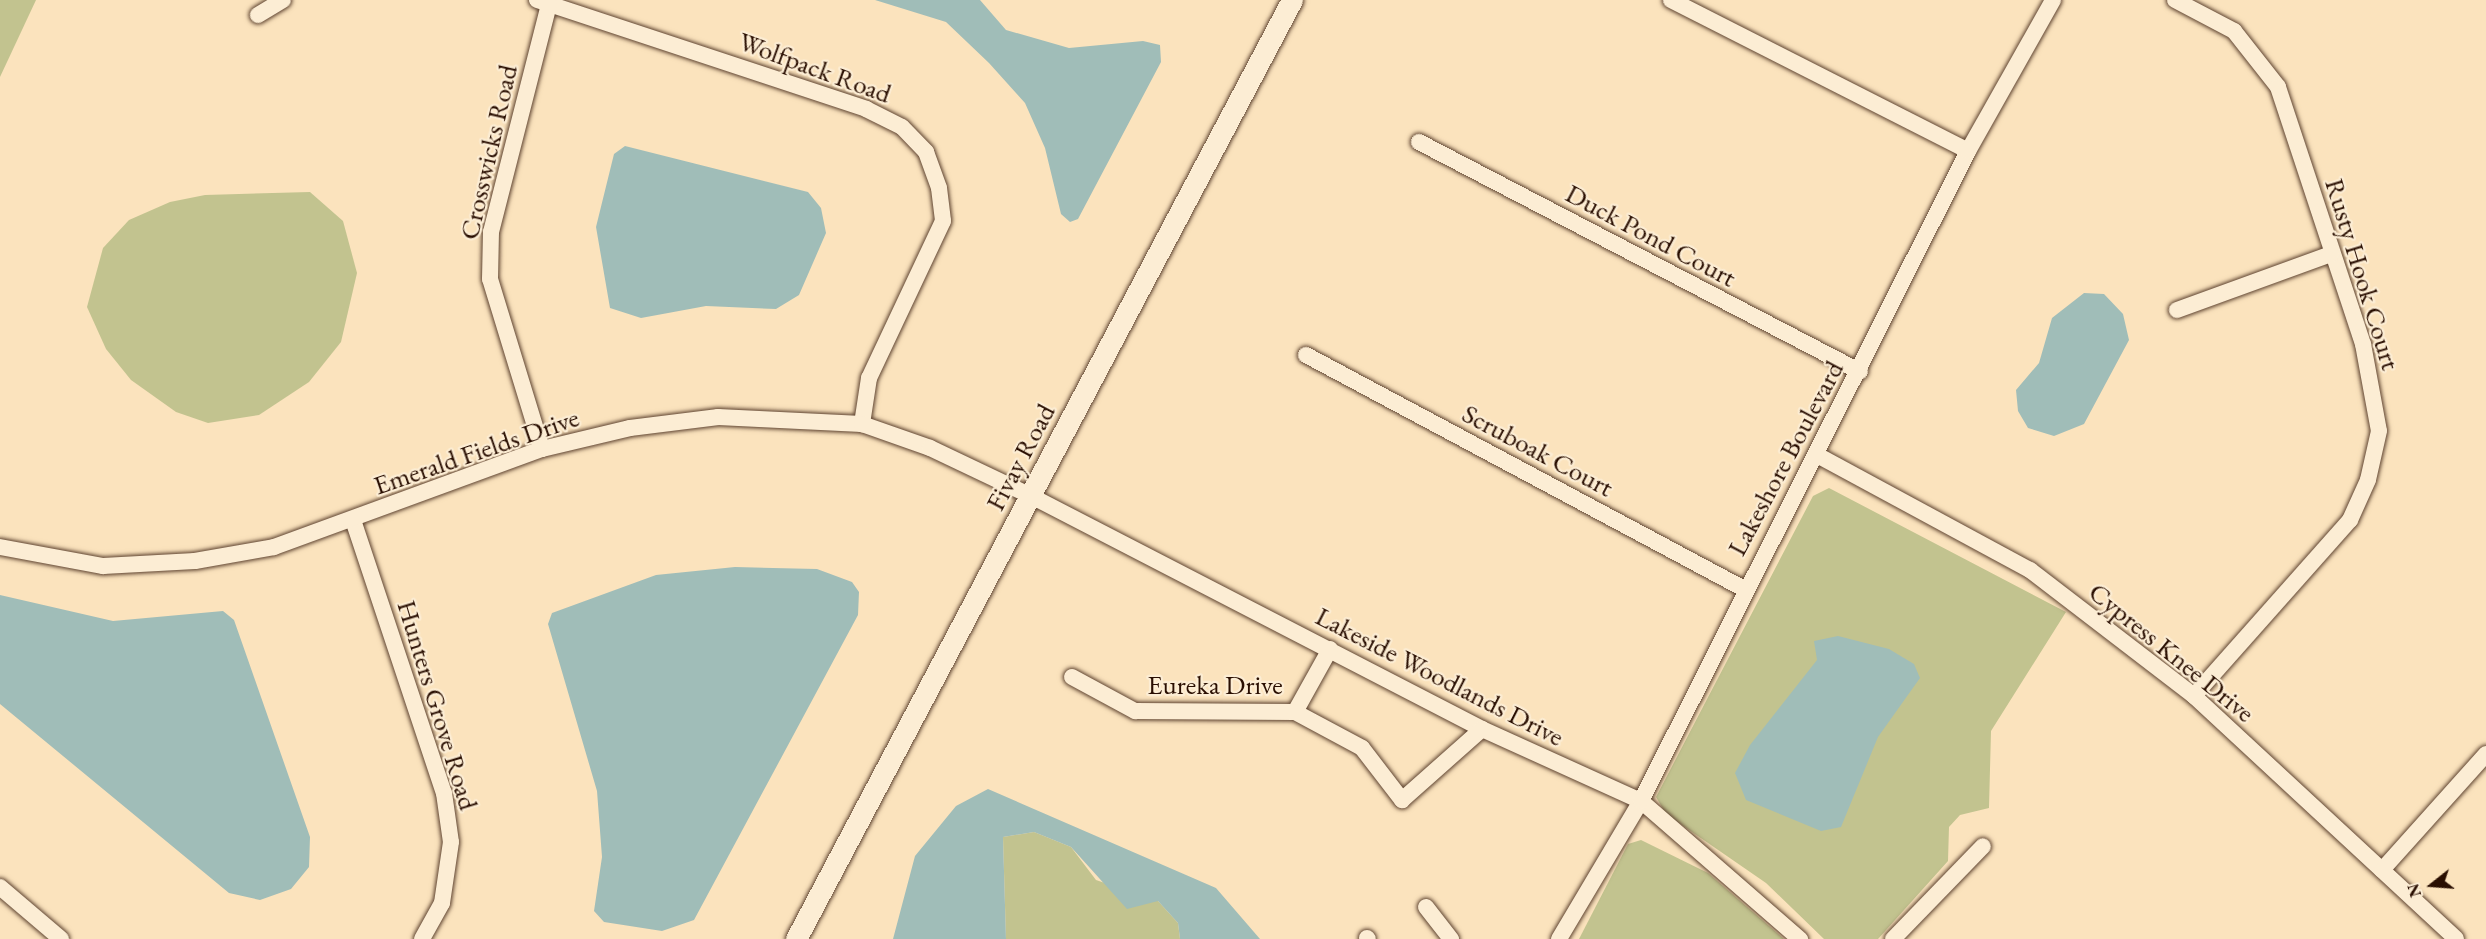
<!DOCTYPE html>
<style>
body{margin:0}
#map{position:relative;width:2486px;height:939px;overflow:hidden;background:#fbe3bd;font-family:"EB Garamond",serif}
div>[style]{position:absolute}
.green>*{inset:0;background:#c2c38f}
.water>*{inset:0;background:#a0bdb8}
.roads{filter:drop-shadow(0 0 2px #5e4330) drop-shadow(0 0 2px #5e4330)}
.minor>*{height:16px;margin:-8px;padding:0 8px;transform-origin:8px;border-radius:8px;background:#fcedd4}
.tertiary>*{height:21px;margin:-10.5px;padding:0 10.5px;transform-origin:10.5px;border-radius:10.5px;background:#fcedd4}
span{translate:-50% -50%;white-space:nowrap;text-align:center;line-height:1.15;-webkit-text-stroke:4.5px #fcedd4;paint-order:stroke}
.street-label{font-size:27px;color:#290e01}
.north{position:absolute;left:2402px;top:855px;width:60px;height:60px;-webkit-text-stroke:4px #fcedd4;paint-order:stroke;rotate:253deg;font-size:16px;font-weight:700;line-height:24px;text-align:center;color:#290e01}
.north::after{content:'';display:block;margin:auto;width:21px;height:27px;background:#290e01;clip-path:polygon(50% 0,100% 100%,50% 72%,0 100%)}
</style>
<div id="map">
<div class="green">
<i style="clip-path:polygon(0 0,36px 0,0 77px)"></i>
<i style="clip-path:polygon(310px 192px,343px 221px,357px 273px,341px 342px,309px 382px,259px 415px,208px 423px,176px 412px,131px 380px,106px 349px,87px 307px,103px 248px,129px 220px,170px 202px,205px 195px)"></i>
<i style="clip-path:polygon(1829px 488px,2066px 612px,1991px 731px,1989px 808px,1960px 815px,1949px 827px,1948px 861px,1878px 939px,1824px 939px,1766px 883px,1666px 814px,1656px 797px,1813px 496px)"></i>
<i style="clip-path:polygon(1034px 832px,1071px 847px,1096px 880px,1158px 901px,1178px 923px,1180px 939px,1006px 939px,1003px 837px)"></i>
<i style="clip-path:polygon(1641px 840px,1708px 873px,1784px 939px,1579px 939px,1628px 844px)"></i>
</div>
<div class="water">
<i style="clip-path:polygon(875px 0,980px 0,1006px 30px,1069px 48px,1143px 41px,1160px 45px,1161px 62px,1078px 219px,1070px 222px,1061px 214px,1045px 148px,1025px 103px,989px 63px,946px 22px)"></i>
<i style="clip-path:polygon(625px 146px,808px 192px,821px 208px,826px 233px,799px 295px,776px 309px,706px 306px,641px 318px,610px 308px,596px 227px,614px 154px)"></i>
<i style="clip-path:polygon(2084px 293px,2104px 294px,2123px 314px,2129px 340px,2084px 424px,2054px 436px,2028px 428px,2018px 411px,2016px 390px,2039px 363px,2052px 318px)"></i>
<i style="clip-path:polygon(735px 567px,817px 569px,852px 582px,859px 592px,858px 615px,694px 920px,662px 931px,604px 922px,594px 911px,602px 857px,597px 791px,548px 624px,552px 613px,656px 575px)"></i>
<i style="clip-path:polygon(0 595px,113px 621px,223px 611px,234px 620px,310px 837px,309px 867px,291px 889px,260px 900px,229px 893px,0 704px)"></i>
<i style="clip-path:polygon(1838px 636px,1889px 649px,1914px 664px,1920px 678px,1878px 737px,1841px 827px,1821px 831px,1746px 800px,1735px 773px,1750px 745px,1817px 660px,1814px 641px)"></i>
<i style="clip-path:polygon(988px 789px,1216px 888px,1260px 939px,1180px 939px,1178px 923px,1158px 901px,1127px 909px,1071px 847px,1034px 832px,1003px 837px,1006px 939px,893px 939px,915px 856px,956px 806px)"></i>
</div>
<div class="roads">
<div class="minor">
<i style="left:537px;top:0;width:347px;rotate:18.3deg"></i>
<i style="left:866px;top:109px;width:40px;rotate:26.6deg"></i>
<i style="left:902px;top:127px;width:35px;rotate:46deg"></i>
<i style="left:926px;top:152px;width:38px;rotate:70deg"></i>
<i style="left:939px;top:188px;width:33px;rotate:83deg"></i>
<i style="left:943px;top:221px;width:174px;rotate:115.2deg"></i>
<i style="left:869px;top:378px;width:47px;rotate:98.7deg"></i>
<i style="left:1671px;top:0;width:333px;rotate:26.9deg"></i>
<i style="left:2175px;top:0;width:67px;rotate:27.7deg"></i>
<i style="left:2234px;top:31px;width:71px;rotate:51.8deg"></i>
<i style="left:2278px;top:87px;width:271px;rotate:71.7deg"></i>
<i style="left:2363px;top:344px;width:88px;rotate:79.6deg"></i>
<i style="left:2379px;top:431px;width:50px;rotate:102.7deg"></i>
<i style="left:2368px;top:480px;width:44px;rotate:114.2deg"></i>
<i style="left:2350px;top:520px;width:235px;rotate:131.6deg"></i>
<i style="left:258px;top:15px;width:29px;rotate:-31deg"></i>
<i style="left:1419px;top:142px;width:497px;rotate:27.5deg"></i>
<i style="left:2177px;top:310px;width:164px;rotate:-20deg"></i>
<i style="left:1306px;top:355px;width:497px;rotate:28.1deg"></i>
<i style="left:542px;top:449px;width:178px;rotate:-107deg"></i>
<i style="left:490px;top:279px;width:47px;rotate:-88.8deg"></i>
<i style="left:491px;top:232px;width:235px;rotate:-75.7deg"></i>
<i style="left:1819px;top:456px;width:240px;rotate:28.4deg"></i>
<i style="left:2030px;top:570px;width:207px;rotate:37.5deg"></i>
<i style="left:2194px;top:696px;width:357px;rotate:42.8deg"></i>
<i style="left:353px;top:520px;width:288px;rotate:71.6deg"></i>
<i style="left:444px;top:793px;width:49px;rotate:81.9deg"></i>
<i style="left:451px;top:842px;width:62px;rotate:98.4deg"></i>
<i style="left:442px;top:903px;width:41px;rotate:119.1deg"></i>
<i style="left:0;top:547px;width:105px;rotate:10.5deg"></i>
<i style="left:103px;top:566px;width:92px;rotate:-3.1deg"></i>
<i style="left:195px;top:561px;width:80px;rotate:-10deg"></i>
<i style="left:274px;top:547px;width:285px;rotate:-20.1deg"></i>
<i style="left:542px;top:449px;width:90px;rotate:-13.4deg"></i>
<i style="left:630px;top:428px;width:89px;rotate:-7.1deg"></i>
<i style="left:718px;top:417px;width:144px;rotate:2.8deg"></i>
<i style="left:862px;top:424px;width:72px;rotate:19.4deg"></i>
<i style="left:930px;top:448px;width:112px;rotate:25.4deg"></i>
<i style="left:1031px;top:496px;width:508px;rotate:27.32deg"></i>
<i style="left:1482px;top:729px;width:175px;rotate:24.4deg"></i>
<i style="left:1641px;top:801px;width:211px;rotate:41deg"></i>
<i style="left:1072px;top:677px;width:72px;rotate:28.4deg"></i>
<i style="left:1135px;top:711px;width:160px;rotate:0.4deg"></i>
<i style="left:1295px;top:712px;width:72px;rotate:-60.9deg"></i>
<i style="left:1295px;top:712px;width:76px;rotate:28.2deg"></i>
<i style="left:1362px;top:748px;width:66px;rotate:52.4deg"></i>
<i style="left:1402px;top:800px;width:107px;rotate:-41.6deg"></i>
<i style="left:2382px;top:870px;width:156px;rotate:-48.1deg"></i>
<i style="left:0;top:887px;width:80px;rotate:40.4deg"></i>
<i style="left:1426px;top:907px;width:41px;rotate:52deg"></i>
<i style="left:1367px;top:938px;width:1px;rotate:45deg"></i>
<i style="left:1559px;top:939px;width:161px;rotate:-59.3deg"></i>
<i style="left:1641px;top:801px;width:728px;rotate:-63.29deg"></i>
<i style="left:1968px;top:151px;width:173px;rotate:-60.6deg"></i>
<i style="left:1893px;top:939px;width:129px;rotate:-45.9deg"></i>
</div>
<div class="tertiary">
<i style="left:796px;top:939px;width:1062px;rotate:-62.16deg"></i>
</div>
</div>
<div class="street-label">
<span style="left:815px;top:67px;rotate:20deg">Wolfpack Road</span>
<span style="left:488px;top:152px;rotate:-77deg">Crosswicks Road</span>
<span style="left:1651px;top:235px;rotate:28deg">Duck Pond Court</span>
<span style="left:2363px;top:274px;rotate:73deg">Rusty Hook Court</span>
<span style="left:1538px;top:450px;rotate:28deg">Scruboak Court</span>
<span style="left:476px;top:451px;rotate:-19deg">Emerald Fields Drive</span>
<span style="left:1020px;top:457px;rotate:-62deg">Fivay Road</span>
<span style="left:1785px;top:458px;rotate:-62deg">Lakeshore Boulevard</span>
<span style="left:2172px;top:652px;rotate:39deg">Cypress Knee Drive</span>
<span style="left:1440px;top:676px;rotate:27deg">Lakeside Woodlands Drive</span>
<span style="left:1215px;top:685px">Eureka Drive</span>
<span style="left:438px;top:705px;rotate:73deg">Hunters Grove Road</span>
</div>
<div class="north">N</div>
</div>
